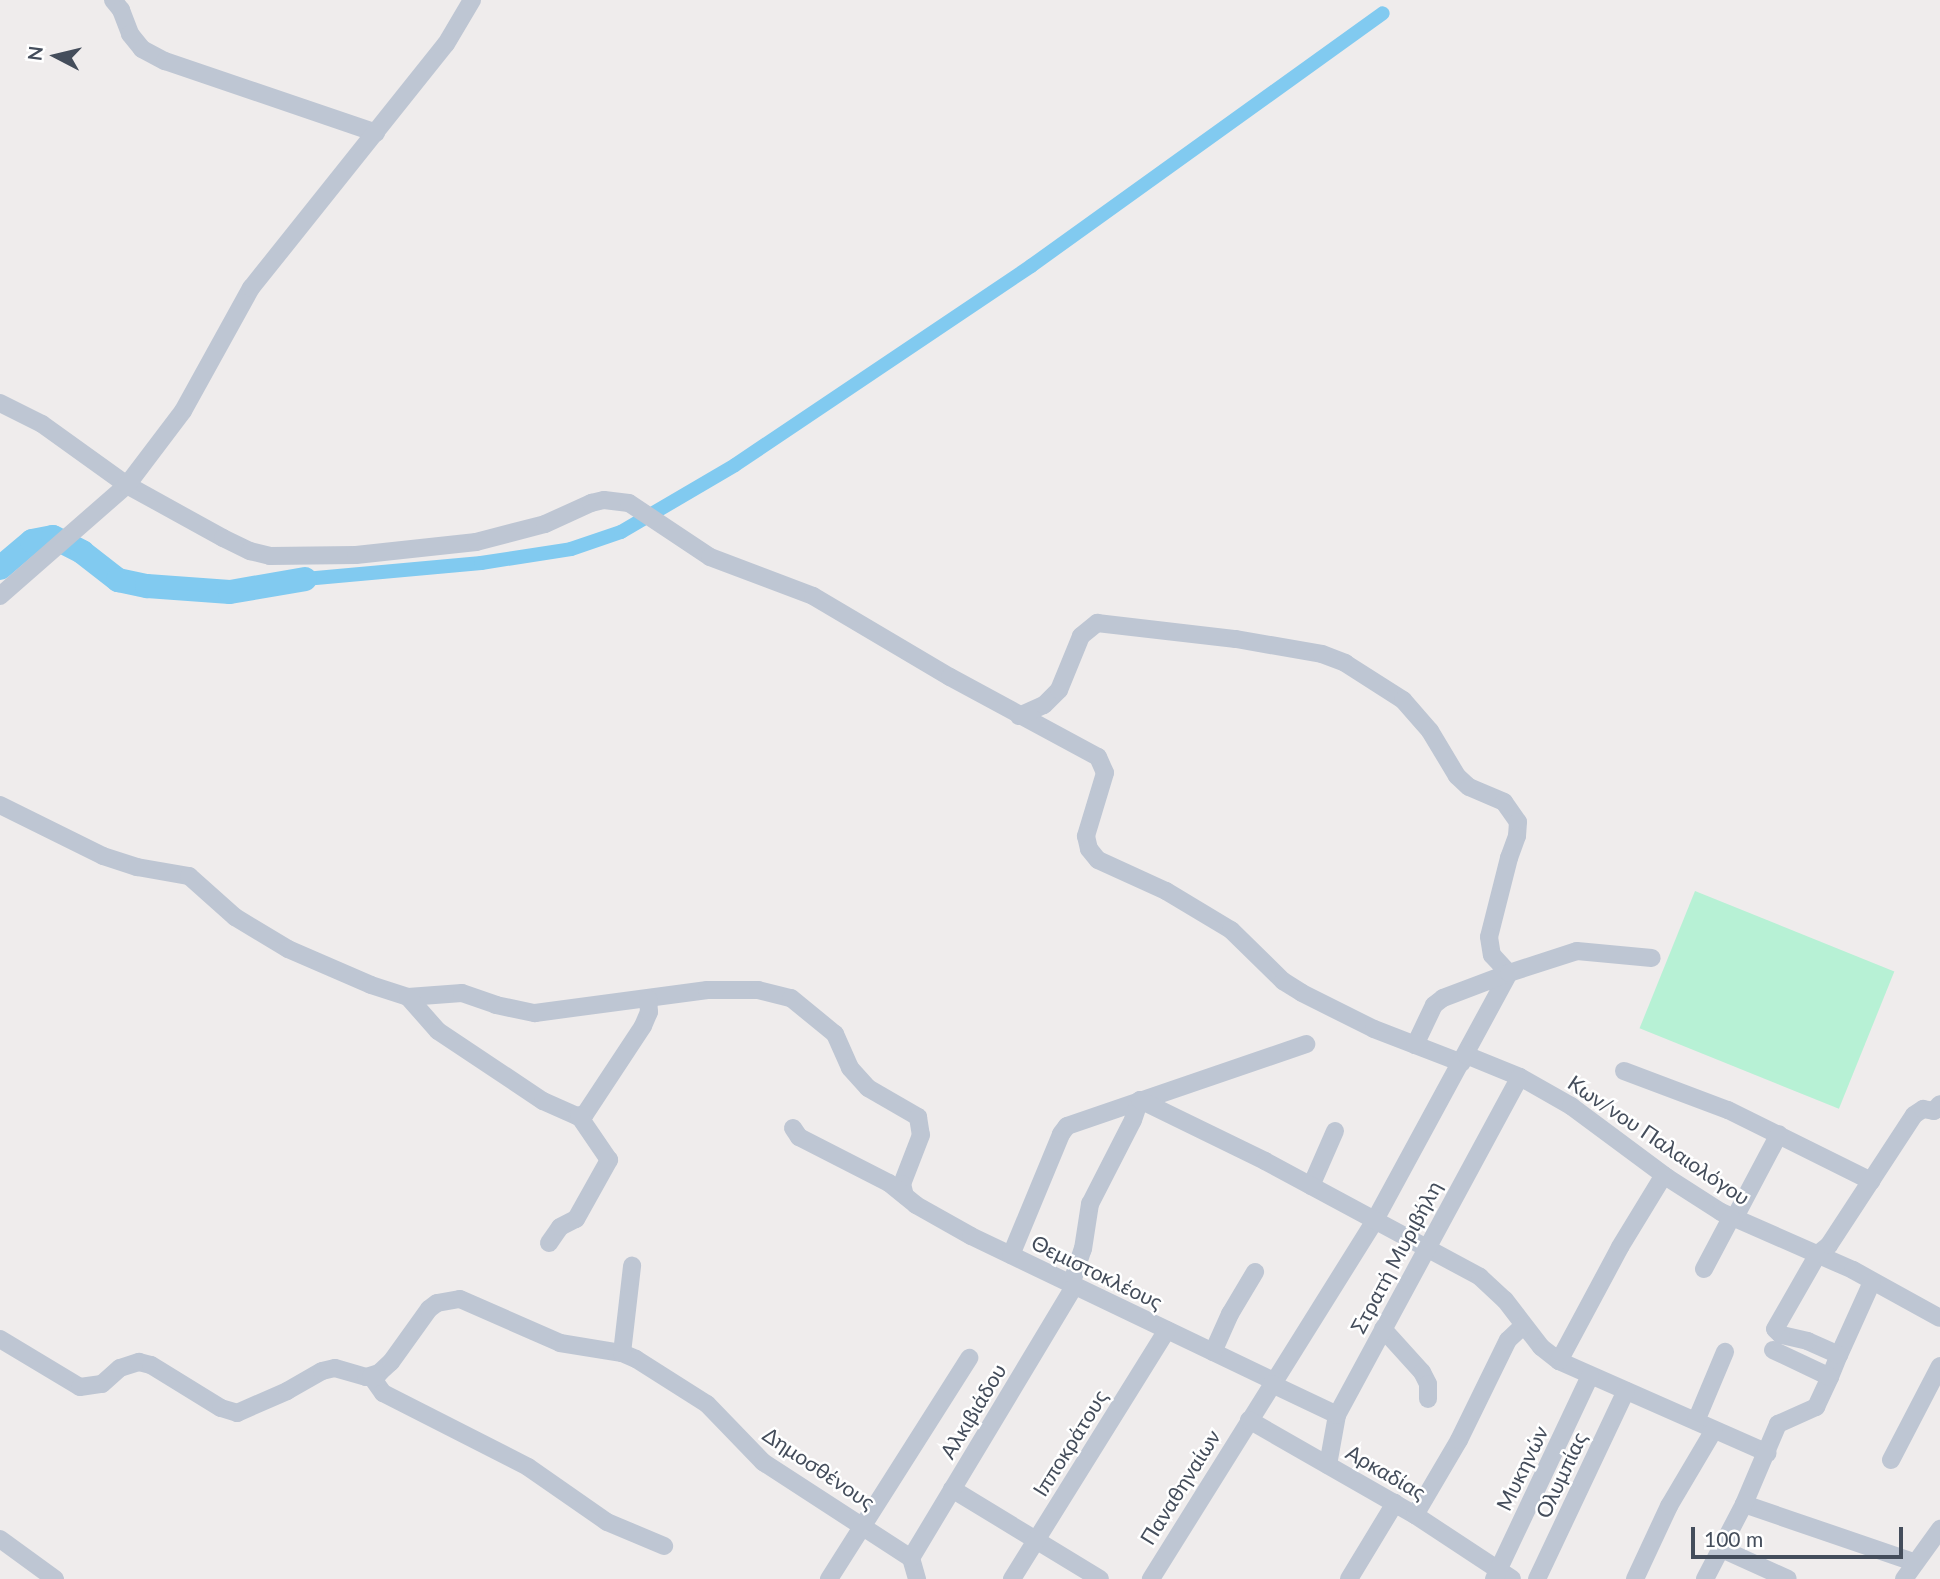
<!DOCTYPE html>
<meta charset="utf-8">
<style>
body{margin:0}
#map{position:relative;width:1940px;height:1579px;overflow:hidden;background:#efecec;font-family:Lato,sans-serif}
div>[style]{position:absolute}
.green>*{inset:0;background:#b7f1d5;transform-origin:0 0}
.canal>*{height:14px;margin:-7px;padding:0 7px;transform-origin:7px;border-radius:7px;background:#81caf0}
.river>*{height:24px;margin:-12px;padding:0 12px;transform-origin:12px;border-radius:12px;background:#81caf0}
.minor>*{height:18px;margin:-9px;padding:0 9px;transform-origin:9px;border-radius:9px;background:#bec6d3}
span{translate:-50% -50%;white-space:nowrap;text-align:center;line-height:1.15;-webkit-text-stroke:5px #fff;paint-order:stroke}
.street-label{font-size:21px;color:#444d5b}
.north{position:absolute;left:21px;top:21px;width:70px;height:70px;-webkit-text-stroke:5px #fff;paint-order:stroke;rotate:277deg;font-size:19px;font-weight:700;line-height:28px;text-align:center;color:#444d5b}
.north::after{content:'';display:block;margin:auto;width:24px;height:32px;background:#444d5b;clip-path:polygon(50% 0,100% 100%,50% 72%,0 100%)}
.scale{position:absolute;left:1691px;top:1527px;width:212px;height:32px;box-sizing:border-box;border:4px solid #444d5b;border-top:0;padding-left:9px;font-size:21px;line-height:24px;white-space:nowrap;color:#444d5b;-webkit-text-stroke:5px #fff;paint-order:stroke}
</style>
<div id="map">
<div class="green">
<i style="left:1695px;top:891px;width:215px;height:148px;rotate:22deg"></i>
</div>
<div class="canal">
<i style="left:305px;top:579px;width:177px;rotate:-5.2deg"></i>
<i style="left:481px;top:563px;width:91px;rotate:-8.8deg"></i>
<i style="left:571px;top:549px;width:53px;rotate:-18.8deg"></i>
<i style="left:621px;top:532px;width:132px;rotate:-30.4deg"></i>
<i style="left:735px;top:465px;width:357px;rotate:-33.9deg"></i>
<i style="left:1031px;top:266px;width:433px;rotate:-35.7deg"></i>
</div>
<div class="river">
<i style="left:0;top:568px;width:42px;rotate:-40.2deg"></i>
<i style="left:32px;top:541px;width:21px;rotate:-11deg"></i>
<i style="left:53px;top:537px;width:33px;rotate:27deg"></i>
<i style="left:82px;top:552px;width:46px;rotate:37.9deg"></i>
<i style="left:118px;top:580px;width:30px;rotate:12deg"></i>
<i style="left:147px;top:586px;width:83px;rotate:4.1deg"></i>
<i style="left:230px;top:592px;width:76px;rotate:-9.8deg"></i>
</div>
<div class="minor">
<i style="left:113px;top:0;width:13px;rotate:51deg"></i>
<i style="left:121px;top:10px;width:26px;rotate:69deg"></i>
<i style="left:130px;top:34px;width:19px;rotate:51deg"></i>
<i style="left:142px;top:49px;width:26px;rotate:28deg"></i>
<i style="left:165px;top:61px;width:223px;rotate:18.8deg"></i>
<i style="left:0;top:403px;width:47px;rotate:26.6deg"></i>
<i style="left:42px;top:424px;width:105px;rotate:35.7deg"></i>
<i style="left:127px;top:485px;width:110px;rotate:28.9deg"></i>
<i style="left:223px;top:538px;width:30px;rotate:26deg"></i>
<i style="left:250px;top:551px;width:21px;rotate:14deg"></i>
<i style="left:270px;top:556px;width:86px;rotate:-0.7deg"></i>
<i style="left:356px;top:555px;width:121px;rotate:-6.2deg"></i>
<i style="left:476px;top:542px;width:71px;rotate:-14.6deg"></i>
<i style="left:545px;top:524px;width:51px;rotate:-24.5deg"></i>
<i style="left:591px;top:503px;width:13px;rotate:-13deg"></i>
<i style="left:604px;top:500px;width:25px;rotate:7deg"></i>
<i style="left:629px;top:503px;width:97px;rotate:33.7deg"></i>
<i style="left:710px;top:557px;width:110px;rotate:20.7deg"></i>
<i style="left:813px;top:596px;width:159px;rotate:30.6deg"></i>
<i style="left:950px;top:677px;width:168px;rotate:28.4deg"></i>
<i style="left:1098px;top:757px;width:17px;rotate:66deg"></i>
<i style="left:1105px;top:773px;width:66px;rotate:106.8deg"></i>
<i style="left:1086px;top:836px;width:13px;rotate:77deg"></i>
<i style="left:1089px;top:849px;width:14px;rotate:51deg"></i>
<i style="left:1098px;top:860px;width:75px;rotate:24.5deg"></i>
<i style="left:1166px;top:891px;width:76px;rotate:31deg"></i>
<i style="left:1231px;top:930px;width:73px;rotate:44.4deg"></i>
<i style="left:1283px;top:981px;width:22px;rotate:32deg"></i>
<i style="left:1302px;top:993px;width:80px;rotate:26.6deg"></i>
<i style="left:1374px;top:1029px;width:94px;rotate:21.1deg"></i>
<i style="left:0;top:596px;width:169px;rotate:-41.2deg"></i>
<i style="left:127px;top:485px;width:93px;rotate:-52.9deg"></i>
<i style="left:183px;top:411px;width:141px;rotate:-61.1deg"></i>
<i style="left:251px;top:288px;width:312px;rotate:-51.4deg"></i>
<i style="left:446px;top:44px;width:51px;rotate:-59.4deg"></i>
<i style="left:1019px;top:716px;width:27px;rotate:-24deg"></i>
<i style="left:1044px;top:705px;width:21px;rotate:-45deg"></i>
<i style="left:1059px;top:690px;width:58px;rotate:-67.8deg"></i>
<i style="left:1081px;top:636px;width:21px;rotate:-39deg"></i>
<i style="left:1097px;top:623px;width:140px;rotate:6.6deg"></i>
<i style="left:1236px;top:639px;width:87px;rotate:9.9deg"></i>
<i style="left:1322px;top:654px;width:25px;rotate:21deg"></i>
<i style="left:1345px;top:663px;width:69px;rotate:32.5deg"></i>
<i style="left:1403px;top:700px;width:41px;rotate:48.9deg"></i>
<i style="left:1430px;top:731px;width:52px;rotate:59deg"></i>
<i style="left:1457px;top:776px;width:16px;rotate:43deg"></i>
<i style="left:1469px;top:787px;width:38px;rotate:23deg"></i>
<i style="left:1504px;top:802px;width:24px;rotate:55deg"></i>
<i style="left:1518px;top:822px;width:14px;rotate:94deg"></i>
<i style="left:1517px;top:836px;width:23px;rotate:110deg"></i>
<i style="left:1509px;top:858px;width:81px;rotate:104.2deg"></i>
<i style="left:1489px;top:937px;width:18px;rotate:81deg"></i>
<i style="left:1492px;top:955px;width:25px;rotate:47deg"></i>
<i style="left:1509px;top:973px;width:283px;rotate:118.5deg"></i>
<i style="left:1374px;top:1222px;width:421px;rotate:122deg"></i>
<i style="left:0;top:805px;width:115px;rotate:26.3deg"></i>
<i style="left:103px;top:856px;width:36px;rotate:18deg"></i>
<i style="left:137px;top:867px;width:53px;rotate:9.8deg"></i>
<i style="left:189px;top:876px;width:62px;rotate:41.7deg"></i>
<i style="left:235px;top:917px;width:62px;rotate:31.1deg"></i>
<i style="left:288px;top:949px;width:90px;rotate:23.4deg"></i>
<i style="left:371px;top:985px;width:39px;rotate:18deg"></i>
<i style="left:408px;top:997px;width:54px;rotate:-4.2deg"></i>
<i style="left:462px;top:993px;width:36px;rotate:19deg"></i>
<i style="left:496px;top:1005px;width:40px;rotate:12deg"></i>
<i style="left:535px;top:1013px;width:174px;rotate:-7.6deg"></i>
<i style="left:707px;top:990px;width:51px"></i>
<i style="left:758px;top:990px;width:34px;rotate:14deg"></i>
<i style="left:791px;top:998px;width:57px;rotate:39.3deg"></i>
<i style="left:835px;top:1034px;width:37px;rotate:66deg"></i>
<i style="left:850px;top:1068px;width:27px;rotate:48deg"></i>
<i style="left:868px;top:1088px;width:58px;rotate:30.1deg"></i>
<i style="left:918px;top:1117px;width:18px;rotate:81deg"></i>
<i style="left:921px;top:1135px;width:53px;rotate:111.2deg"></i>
<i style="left:902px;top:1184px;width:12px;rotate:76deg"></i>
<i style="left:408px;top:997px;width:45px;rotate:48.6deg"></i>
<i style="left:438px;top:1031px;width:126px;rotate:33.7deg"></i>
<i style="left:543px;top:1101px;width:37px;rotate:24deg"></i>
<i style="left:577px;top:1116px;width:8px;rotate:-14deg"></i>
<i style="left:585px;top:1114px;width:105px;rotate:-56.6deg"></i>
<i style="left:643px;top:1026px;width:15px;rotate:-67deg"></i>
<i style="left:649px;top:1012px;width:13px;rotate:-94deg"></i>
<i style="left:1415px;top:1045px;width:44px;rotate:-64.6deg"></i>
<i style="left:1434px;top:1005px;width:11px;rotate:-38deg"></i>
<i style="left:1443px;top:998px;width:71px;rotate:-20.7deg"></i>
<i style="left:1509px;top:973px;width:71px;rotate:-17.9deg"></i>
<i style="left:1577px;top:951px;width:75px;rotate:5.3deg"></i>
<i style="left:1466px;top:1055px;width:58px;rotate:22.2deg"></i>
<i style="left:1520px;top:1077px;width:59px;rotate:29.6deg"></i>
<i style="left:1571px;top:1106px;width:121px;rotate:36.6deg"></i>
<i style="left:1668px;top:1178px;width:63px;rotate:32.7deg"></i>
<i style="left:1721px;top:1212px;width:144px;rotate:23.7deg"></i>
<i style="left:1853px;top:1270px;width:99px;rotate:28.9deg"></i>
<i style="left:1624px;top:1071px;width:111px;rotate:20.6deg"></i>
<i style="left:1728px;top:1110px;width:160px;rotate:26.4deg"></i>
<i style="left:793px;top:1128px;width:11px;rotate:56deg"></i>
<i style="left:799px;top:1137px;width:101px;rotate:27.1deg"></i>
<i style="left:889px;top:1183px;width:35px;rotate:39deg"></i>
<i style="left:916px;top:1205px;width:63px;rotate:29.4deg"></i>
<i style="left:971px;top:1236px;width:336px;rotate:25.6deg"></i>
<i style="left:1311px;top:1186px;width:60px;rotate:-66.4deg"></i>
<i style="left:1734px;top:1219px;width:96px;rotate:-62.1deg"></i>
<i style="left:549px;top:1243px;width:19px;rotate:-55deg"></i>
<i style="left:560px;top:1227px;width:18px;rotate:-27deg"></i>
<i style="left:576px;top:1219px;width:68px;rotate:-60.8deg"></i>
<i style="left:609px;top:1160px;width:53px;rotate:-124.3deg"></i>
<i style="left:1011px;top:1255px;width:131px;rotate:-67.5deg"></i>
<i style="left:1061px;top:1134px;width:10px;rotate:-53deg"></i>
<i style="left:1067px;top:1126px;width:253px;rotate:-18.9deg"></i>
<i style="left:1704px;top:1269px;width:58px;rotate:-62.1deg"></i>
<i style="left:1071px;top:1285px;width:38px;rotate:-72deg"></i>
<i style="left:1083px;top:1249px;width:46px;rotate:-81.2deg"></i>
<i style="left:1090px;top:1204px;width:94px;rotate:-62.9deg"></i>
<i style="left:1133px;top:1120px;width:21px;rotate:-71deg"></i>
<i style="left:1140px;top:1100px;width:139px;rotate:26deg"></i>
<i style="left:1265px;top:1161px;width:244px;rotate:28.3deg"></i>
<i style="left:1480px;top:1277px;width:34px;rotate:43deg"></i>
<i style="left:1505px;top:1300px;width:59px;rotate:52.5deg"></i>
<i style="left:1541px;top:1347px;width:23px;rotate:38deg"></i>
<i style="left:1559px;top:1361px;width:228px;rotate:23.8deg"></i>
<i style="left:1383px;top:1329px;width:58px;rotate:47.8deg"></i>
<i style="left:1422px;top:1372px;width:13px;rotate:63deg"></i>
<i style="left:1428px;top:1384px;width:15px;rotate:90deg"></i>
<i style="left:0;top:1339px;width:93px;rotate:31deg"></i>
<i style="left:80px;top:1387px;width:22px;rotate:-8deg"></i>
<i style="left:102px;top:1384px;width:24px;rotate:-42deg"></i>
<i style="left:120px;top:1368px;width:20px;rotate:-18deg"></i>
<i style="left:139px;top:1362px;width:12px;rotate:14deg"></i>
<i style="left:151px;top:1365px;width:82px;rotate:31.6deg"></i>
<i style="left:221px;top:1408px;width:17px;rotate:17deg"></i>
<i style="left:237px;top:1413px;width:55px;rotate:-23.7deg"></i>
<i style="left:287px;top:1391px;width:40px;rotate:-29.7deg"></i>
<i style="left:322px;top:1371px;width:13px;rotate:-13deg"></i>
<i style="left:335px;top:1368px;width:32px;rotate:16deg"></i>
<i style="left:366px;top:1377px;width:14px;rotate:-17deg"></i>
<i style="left:379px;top:1373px;width:16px;rotate:-43deg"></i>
<i style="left:391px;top:1362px;width:65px;rotate:-54.4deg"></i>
<i style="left:429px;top:1309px;width:10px;rotate:-37deg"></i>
<i style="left:437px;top:1303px;width:23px;rotate:-10deg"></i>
<i style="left:460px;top:1299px;width:109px;rotate:23.7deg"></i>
<i style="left:560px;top:1343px;width:63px;rotate:9.2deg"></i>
<i style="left:622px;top:1353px;width:15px;rotate:23deg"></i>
<i style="left:636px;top:1359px;width:84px;rotate:32.4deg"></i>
<i style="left:707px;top:1404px;width:81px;rotate:46deg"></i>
<i style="left:763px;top:1462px;width:176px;rotate:33deg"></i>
<i style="left:911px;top:1558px;width:22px;rotate:74deg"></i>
<i style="left:1213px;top:1352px;width:42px;rotate:-65.9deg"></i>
<i style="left:1230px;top:1314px;width:49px;rotate:-59.2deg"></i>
<i style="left:622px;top:1353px;width:88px;rotate:-83.4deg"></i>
<i style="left:1839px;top:1355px;width:80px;rotate:-65.7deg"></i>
<i style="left:1559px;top:1361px;width:129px;rotate:-61.8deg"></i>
<i style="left:1620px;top:1247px;width:84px;rotate:-58.6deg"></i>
<i style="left:371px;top:1376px;width:21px;rotate:55deg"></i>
<i style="left:383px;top:1393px;width:163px;rotate:27deg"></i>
<i style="left:528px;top:1467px;width:96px;rotate:34.8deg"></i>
<i style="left:607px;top:1522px;width:62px;rotate:22.8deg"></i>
<i style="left:1830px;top:1377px;width:24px;rotate:-68deg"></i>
<i style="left:1839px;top:1355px;width:34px;rotate:-156deg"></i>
<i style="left:1808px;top:1341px;width:28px;rotate:-167deg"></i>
<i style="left:1781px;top:1335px;width:8px;rotate:-135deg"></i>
<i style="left:1775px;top:1329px;width:86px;rotate:-60.2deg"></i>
<i style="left:1818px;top:1254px;width:14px;rotate:-39deg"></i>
<i style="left:1829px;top:1245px;width:155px;rotate:-56.8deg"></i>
<i style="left:1914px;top:1115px;width:11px;rotate:-34deg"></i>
<i style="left:1923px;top:1109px;width:11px;rotate:10deg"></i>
<i style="left:1934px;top:1111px;width:9px;rotate:-49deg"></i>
<i style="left:1272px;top:1384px;width:72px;rotate:25.5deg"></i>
<i style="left:1249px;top:1420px;width:191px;rotate:29.8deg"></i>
<i style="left:1415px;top:1515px;width:116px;rotate:33.4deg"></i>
<i style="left:1696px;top:1421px;width:75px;rotate:-67.2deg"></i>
<i style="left:1891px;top:1460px;width:106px;rotate:-62.5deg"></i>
<i style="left:1328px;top:1465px;width:51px;rotate:-79.8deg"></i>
<i style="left:1337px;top:1415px;width:384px;rotate:-61.6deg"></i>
<i style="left:952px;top:1489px;width:173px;rotate:31.3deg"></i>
<i style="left:1744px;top:1504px;width:179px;rotate:18.9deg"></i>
<i style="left:1415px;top:1515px;width:87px;rotate:-59.6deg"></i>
<i style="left:1459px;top:1440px;width:111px;rotate:-63.9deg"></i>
<i style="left:1508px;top:1340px;width:21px;rotate:-43deg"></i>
<i style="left:0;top:1539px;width:68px;rotate:36deg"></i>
<i style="left:1722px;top:1549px;width:72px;rotate:24.4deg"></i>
<i style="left:911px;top:1558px;width:316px;rotate:-59deg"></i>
<i style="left:829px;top:1579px;width:262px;rotate:-57.6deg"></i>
<i style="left:1012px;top:1579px;width:293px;rotate:-58.1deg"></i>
<i style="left:1349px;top:1579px;width:89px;rotate:-58.8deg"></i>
<i style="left:1494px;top:1579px;width:225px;rotate:-64.7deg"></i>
<i style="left:1537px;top:1579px;width:208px;rotate:-64.7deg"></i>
<i style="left:1635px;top:1579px;width:81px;rotate:-65deg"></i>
<i style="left:1669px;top:1506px;width:88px;rotate:-59.4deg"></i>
<i style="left:1705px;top:1579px;width:85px;rotate:-62.5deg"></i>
<i style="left:1744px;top:1504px;width:87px;rotate:-67deg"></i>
<i style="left:1778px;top:1424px;width:42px;rotate:-24.1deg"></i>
<i style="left:1816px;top:1407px;width:33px;rotate:-65deg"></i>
<i style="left:1830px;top:1377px;width:63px;rotate:-154.7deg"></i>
<i style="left:1904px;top:1579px;width:62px;rotate:-54.2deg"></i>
</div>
<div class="street-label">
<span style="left:1659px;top:1140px;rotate:34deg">Κων/νου Παλαιολόγου</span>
<span style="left:1396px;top:1257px;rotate:-62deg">Στρατή Μυριβήλη</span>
<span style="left:1097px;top:1272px;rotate:26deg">Θεμιστοκλέους</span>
<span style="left:973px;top:1411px;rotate:-59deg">Αλκιβιάδου</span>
<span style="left:1070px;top:1443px;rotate:-58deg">Ιπποκράτους</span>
<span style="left:819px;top:1468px;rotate:34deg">Δημοσθένους</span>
<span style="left:1522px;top:1468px;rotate:-64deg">Μυκηνών</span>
<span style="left:1386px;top:1472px;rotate:30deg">Αρκαδίας</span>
<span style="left:1561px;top:1475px;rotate:-65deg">Ολυμπίας</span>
<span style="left:1180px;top:1487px;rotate:-58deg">Παναθηναίων</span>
</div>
<div class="north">N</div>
<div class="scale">100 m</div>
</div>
